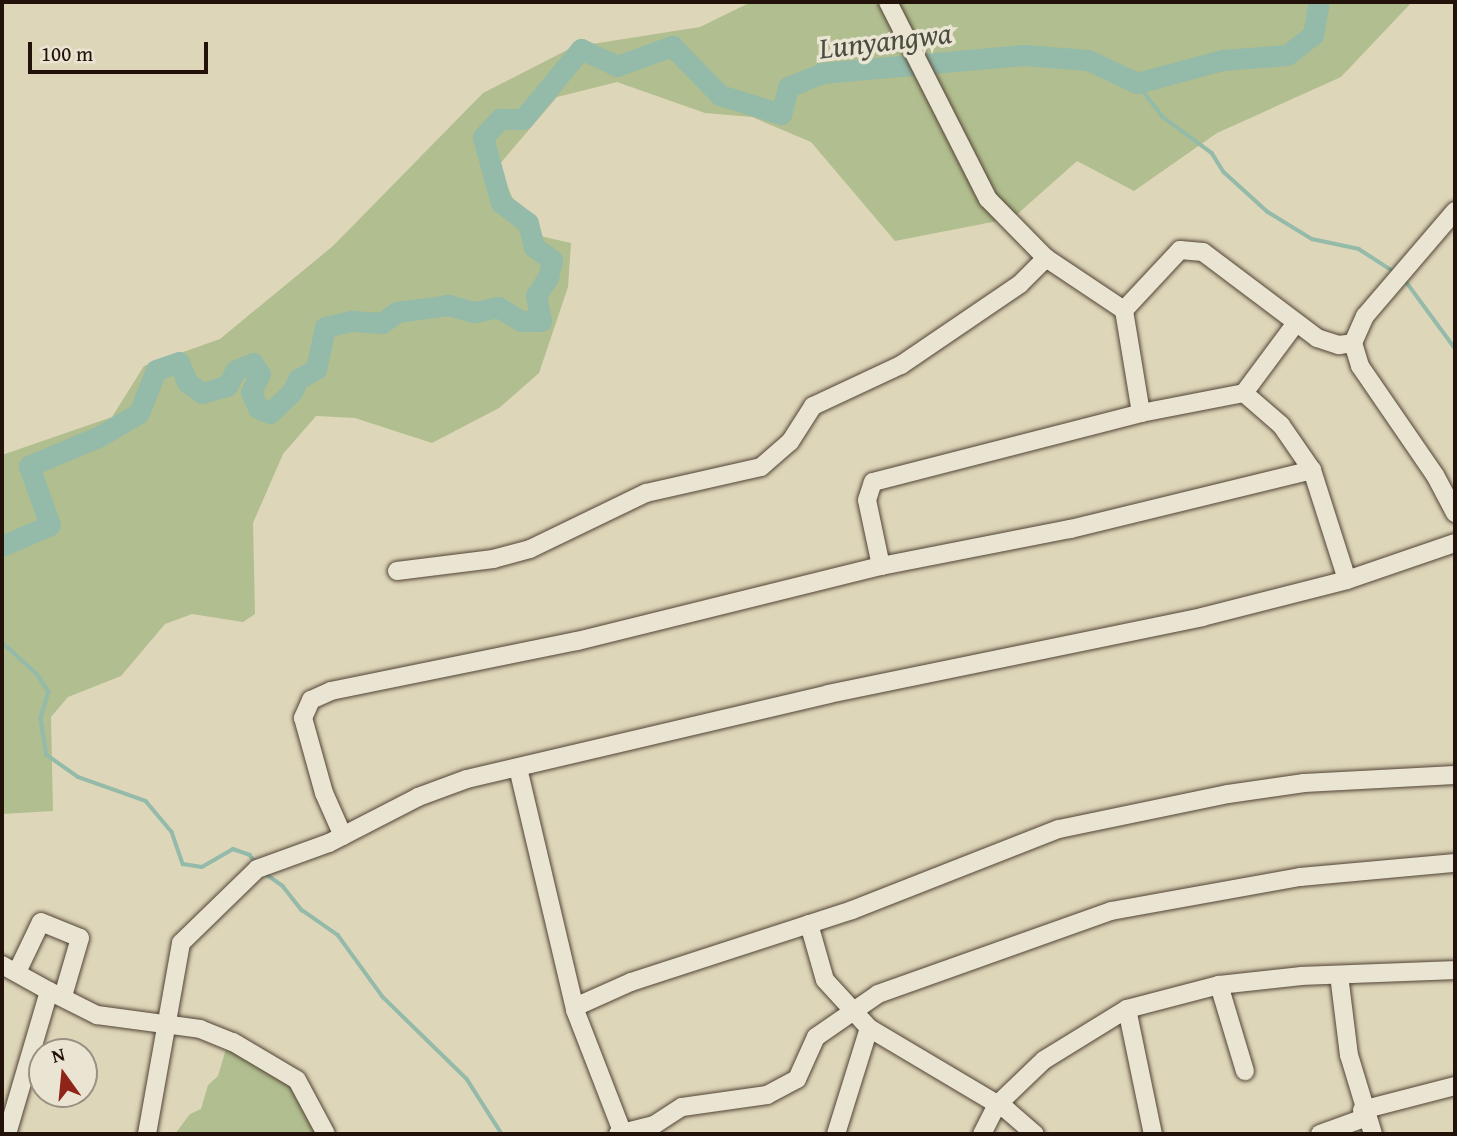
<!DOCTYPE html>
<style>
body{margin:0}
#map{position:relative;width:1457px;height:1136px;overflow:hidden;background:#ded6b9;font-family:"Gentium Book Plus",serif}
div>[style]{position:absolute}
.green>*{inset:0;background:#b1be8f}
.stream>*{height:3.5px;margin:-1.75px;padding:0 1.75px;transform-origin:1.75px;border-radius:1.75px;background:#94baa9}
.river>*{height:21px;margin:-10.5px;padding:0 10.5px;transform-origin:10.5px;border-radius:10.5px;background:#94baa9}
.roads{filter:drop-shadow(0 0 2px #524335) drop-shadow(0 0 2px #524335)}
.minor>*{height:18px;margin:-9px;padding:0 9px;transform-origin:9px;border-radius:9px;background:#eae4d2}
span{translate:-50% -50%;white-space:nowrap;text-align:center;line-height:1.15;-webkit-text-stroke:7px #eae4d2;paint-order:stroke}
.water-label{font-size:30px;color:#4b4d41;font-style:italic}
.frame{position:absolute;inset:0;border:4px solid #231209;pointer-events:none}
.north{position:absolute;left:28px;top:1038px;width:70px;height:70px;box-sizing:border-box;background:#eae4d2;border:2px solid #9a9082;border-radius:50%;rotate:345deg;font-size:19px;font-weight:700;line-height:28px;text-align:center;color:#231209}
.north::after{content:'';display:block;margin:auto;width:24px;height:32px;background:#8f2418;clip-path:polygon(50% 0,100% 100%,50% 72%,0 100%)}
.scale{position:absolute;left:28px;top:42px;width:180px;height:32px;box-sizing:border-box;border:4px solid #231209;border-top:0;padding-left:9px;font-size:21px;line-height:24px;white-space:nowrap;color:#231209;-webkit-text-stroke:5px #eae4d2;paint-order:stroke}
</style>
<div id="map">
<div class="green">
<i style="clip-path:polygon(751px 2px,1412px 2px,1341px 77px,1217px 133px,1134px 191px,1077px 161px,1013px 218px,895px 241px,811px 142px,752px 117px,705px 113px,617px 82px,557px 97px,498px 166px,514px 201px,540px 236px,571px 243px,568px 287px,539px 373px,499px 408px,432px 443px,355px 418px,316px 416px,283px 454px,253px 523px,255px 614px,243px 622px,192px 614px,165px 624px,121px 676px,68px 697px,51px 717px,53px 811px,2px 814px,2px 455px,112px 417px,144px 366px,220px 339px,333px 246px,483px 93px,573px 47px,700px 27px)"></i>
<i style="clip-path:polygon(228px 1042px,294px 1081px,322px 1134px,175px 1134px,190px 1114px,201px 1109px,208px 1085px,218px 1076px)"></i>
</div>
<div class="stream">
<i style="left:1137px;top:83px;width:43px;rotate:52.6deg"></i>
<i style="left:1163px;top:117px;width:61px;rotate:36.3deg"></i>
<i style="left:1212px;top:153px;width:22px;rotate:58deg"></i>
<i style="left:1224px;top:172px;width:59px;rotate:42.3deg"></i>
<i style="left:1268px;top:212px;width:52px;rotate:31.5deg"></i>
<i style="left:1312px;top:239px;width:48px;rotate:12deg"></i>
<i style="left:1359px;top:249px;width:44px;rotate:33deg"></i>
<i style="left:1405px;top:280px;width:84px;rotate:53.7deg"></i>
<i style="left:2px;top:642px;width:47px;rotate:42.4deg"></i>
<i style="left:37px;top:674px;width:22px;rotate:56deg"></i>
<i style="left:49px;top:692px;width:28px;rotate:107deg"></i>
<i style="left:41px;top:719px;width:36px;rotate:81deg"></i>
<i style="left:47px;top:755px;width:38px;rotate:35deg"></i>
<i style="left:78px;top:777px;width:72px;rotate:19.4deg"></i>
<i style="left:146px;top:801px;width:40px;rotate:50deg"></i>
<i style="left:172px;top:832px;width:34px;rotate:71deg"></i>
<i style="left:183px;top:864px;width:19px;rotate:9deg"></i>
<i style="left:202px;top:867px;width:36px;rotate:-30deg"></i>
<i style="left:233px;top:849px;width:18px;rotate:19deg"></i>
<i style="left:250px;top:855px;width:10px;rotate:53deg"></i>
<i style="left:263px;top:872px;width:24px;rotate:35deg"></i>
<i style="left:283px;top:886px;width:31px;rotate:52deg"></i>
<i style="left:302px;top:910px;width:44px;rotate:34.8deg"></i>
<i style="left:338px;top:935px;width:77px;rotate:54deg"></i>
<i style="left:383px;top:997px;width:117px;rotate:44.3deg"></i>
<i style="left:467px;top:1079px;width:65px;rotate:57.5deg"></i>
</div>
<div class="river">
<i style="left:2px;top:546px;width:52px;rotate:-23.6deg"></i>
<i style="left:50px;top:525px;width:63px;rotate:-109.6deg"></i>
<i style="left:29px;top:466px;width:77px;rotate:-22.9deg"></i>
<i style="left:100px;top:436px;width:45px;rotate:-30.5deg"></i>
<i style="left:139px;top:413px;width:46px;rotate:-68.4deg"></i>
<i style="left:156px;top:370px;width:24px;rotate:-19deg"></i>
<i style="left:179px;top:362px;width:22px;rotate:68deg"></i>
<i style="left:187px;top:382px;width:19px;rotate:36deg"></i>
<i style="left:202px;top:393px;width:26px;rotate:-16deg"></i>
<i style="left:227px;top:386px;width:18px;rotate:-61deg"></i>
<i style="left:236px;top:370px;width:18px;rotate:-22deg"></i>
<i style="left:253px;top:363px;width:13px;rotate:58deg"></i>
<i style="left:260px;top:374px;width:20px;rotate:117deg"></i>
<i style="left:251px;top:392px;width:17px;rotate:66deg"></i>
<i style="left:258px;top:408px;width:13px;rotate:23deg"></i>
<i style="left:270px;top:413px;width:30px;rotate:-44deg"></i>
<i style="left:292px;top:392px;width:14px;rotate:-65deg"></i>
<i style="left:298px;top:379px;width:21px;rotate:-29deg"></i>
<i style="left:316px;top:369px;width:43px;rotate:-77.9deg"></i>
<i style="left:325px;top:327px;width:28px;rotate:-13deg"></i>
<i style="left:352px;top:321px;width:30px;rotate:4deg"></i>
<i style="left:382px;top:323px;width:19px;rotate:-36deg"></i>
<i style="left:397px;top:312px;width:51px;rotate:-7.8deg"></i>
<i style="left:448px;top:305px;width:28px;rotate:15deg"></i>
<i style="left:475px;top:312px;width:24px;rotate:-12deg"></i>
<i style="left:498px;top:307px;width:27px;rotate:31deg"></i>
<i style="left:521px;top:321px;width:20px"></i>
<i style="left:541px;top:321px;width:26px;rotate:-101deg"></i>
<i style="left:536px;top:295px;width:22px;rotate:-56deg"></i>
<i style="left:548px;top:277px;width:17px;rotate:-77deg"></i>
<i style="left:552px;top:260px;width:22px;rotate:-144deg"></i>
<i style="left:534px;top:247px;width:25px;rotate:-104deg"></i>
<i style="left:528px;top:223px;width:34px;rotate:-143deg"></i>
<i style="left:501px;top:203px;width:68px;rotate:-105.3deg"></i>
<i style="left:483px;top:137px;width:25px;rotate:-47deg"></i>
<i style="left:500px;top:119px;width:23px"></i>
<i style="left:523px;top:119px;width:91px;rotate:-50.4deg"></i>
<i style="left:581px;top:49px;width:40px;rotate:25deg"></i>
<i style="left:617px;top:66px;width:59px;rotate:-20deg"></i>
<i style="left:672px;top:46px;width:69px;rotate:45.6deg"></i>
<i style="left:720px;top:95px;width:64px;rotate:17.3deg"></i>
<i style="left:781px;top:114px;width:28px;rotate:-75deg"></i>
<i style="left:788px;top:87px;width:37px;rotate:-22deg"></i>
<i style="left:822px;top:73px;width:203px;rotate:-5.1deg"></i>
<i style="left:1024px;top:55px;width:64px;rotate:4.5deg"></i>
<i style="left:1088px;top:60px;width:54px;rotate:25.1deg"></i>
<i style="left:1137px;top:83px;width:88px;rotate:-15.1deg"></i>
<i style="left:1222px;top:60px;width:65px;rotate:-4.4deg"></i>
<i style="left:1287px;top:55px;width:33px;rotate:-38deg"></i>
<i style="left:1313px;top:35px;width:34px;rotate:-80deg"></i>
</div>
<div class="roads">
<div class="minor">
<i style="left:888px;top:2px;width:221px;rotate:63.1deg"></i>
<i style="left:988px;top:199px;width:83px;rotate:45.5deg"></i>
<i style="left:1046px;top:258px;width:94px;rotate:33.7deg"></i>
<i style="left:1455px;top:211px;width:138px;rotate:130.6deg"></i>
<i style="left:1365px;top:316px;width:30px;rotate:114deg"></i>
<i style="left:1353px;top:343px;width:24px;rotate:73deg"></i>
<i style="left:1360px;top:366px;width:132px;rotate:55.5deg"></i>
<i style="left:1435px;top:475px;width:43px;rotate:62.2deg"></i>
<i style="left:1244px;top:393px;width:87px;rotate:-53.4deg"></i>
<i style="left:1141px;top:413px;width:104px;rotate:-99.4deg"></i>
<i style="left:1124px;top:310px;width:82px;rotate:-47deg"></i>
<i style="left:1180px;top:250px;width:23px;rotate:5deg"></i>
<i style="left:1203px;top:252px;width:143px;rotate:37deg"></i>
<i style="left:1317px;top:338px;width:23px;rotate:18deg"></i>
<i style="left:1339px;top:345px;width:14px;rotate:-8deg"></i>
<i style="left:881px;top:566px;width:67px;rotate:-102deg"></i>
<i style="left:867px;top:500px;width:19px;rotate:-72deg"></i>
<i style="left:873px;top:482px;width:277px;rotate:-14.4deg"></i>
<i style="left:1141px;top:413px;width:105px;rotate:-11deg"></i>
<i style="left:1244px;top:393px;width:49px;rotate:40.9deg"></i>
<i style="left:1281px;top:425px;width:55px;rotate:55.4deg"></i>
<i style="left:1312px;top:470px;width:115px;rotate:72.3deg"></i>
<i style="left:397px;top:571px;width:97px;rotate:-7.1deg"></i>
<i style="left:493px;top:559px;width:38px;rotate:-15deg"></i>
<i style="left:530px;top:549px;width:129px;rotate:-25.8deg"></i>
<i style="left:646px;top:493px;width:118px;rotate:-12.7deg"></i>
<i style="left:761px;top:467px;width:38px;rotate:-41deg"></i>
<i style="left:790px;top:442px;width:43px;rotate:-57.4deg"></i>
<i style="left:813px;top:406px;width:97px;rotate:-25deg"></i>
<i style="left:901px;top:365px;width:144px;rotate:-34.2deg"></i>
<i style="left:1020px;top:284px;width:37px;rotate:-45deg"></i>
<i style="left:518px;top:768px;width:249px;rotate:76.7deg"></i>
<i style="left:575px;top:1010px;width:133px;rotate:68.8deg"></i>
<i style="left:343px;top:836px;width:47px;rotate:-113.8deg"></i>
<i style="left:324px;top:793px;width:78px;rotate:-105.6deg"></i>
<i style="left:303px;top:718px;width:20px;rotate:-66deg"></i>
<i style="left:311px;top:700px;width:22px;rotate:-24deg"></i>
<i style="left:331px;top:691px;width:251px;rotate:-11.5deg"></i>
<i style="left:577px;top:641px;width:313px;rotate:-13.9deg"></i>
<i style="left:881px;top:566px;width:193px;rotate:-11.1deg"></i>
<i style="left:1070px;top:529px;width:249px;rotate:-13.7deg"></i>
<i style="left:809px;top:924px;width:58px;rotate:74.1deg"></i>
<i style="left:825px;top:980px;width:65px;rotate:47.5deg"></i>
<i style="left:869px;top:1028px;width:161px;rotate:30.7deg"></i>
<i style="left:1007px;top:1110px;width:37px;rotate:41deg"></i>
<i style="left:2px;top:965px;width:54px;rotate:29deg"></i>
<i style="left:17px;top:972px;width:55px;rotate:-64.4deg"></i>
<i style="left:41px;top:922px;width:42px;rotate:22.3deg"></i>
<i style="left:80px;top:938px;width:60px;rotate:106.3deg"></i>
<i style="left:1339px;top:975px;width:81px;rotate:82.9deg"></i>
<i style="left:1349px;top:1055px;width:83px;rotate:73.1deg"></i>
<i style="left:1219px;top:985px;width:90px;rotate:73.2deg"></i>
<i style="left:575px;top:1007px;width:61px;rotate:-24.1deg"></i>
<i style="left:631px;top:982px;width:232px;rotate:-18deg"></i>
<i style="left:852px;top:910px;width:222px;rotate:-21.4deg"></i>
<i style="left:1059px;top:829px;width:173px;rotate:-11.7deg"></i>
<i style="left:1228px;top:794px;width:77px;rotate:-8.2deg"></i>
<i style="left:1304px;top:783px;width:151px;rotate:-3deg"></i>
<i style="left:1127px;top:1009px;width:128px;rotate:78.3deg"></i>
<i style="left:1362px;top:1110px;width:96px;rotate:-14.5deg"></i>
<i style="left:7px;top:1134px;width:149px;rotate:-73.6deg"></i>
<i style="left:49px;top:991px;width:54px;rotate:26.6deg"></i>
<i style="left:97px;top:1015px;width:104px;rotate:7.7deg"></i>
<i style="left:200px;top:1029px;width:35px;rotate:22deg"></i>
<i style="left:233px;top:1042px;width:74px;rotate:30.7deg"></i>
<i style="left:297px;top:1080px;width:61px;rotate:61.8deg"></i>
<i style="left:147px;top:1134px;width:194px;rotate:-79.9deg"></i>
<i style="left:181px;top:943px;width:106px;rotate:-44.2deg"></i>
<i style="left:257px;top:869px;width:77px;rotate:-19.9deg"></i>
<i style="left:329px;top:843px;width:100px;rotate:-27.3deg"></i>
<i style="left:418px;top:797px;width:52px;rotate:-20.2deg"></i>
<i style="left:467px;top:779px;width:371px;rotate:-13.2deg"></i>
<i style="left:828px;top:694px;width:382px;rotate:-11.6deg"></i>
<i style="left:1202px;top:617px;width:150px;rotate:-14.3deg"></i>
<i style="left:1347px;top:580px;width:114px;rotate:-18.9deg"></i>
<i style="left:618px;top:1134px;width:37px;rotate:-14deg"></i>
<i style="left:654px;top:1125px;width:33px;rotate:-33deg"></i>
<i style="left:682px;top:1107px;width:86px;rotate:-8deg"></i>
<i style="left:767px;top:1095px;width:34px;rotate:-28deg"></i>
<i style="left:797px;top:1079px;width:46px;rotate:-65.7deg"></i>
<i style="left:816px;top:1037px;width:75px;rotate:-34.7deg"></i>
<i style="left:878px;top:994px;width:247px;rotate:-19.6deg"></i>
<i style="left:1111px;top:911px;width:192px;rotate:-10.2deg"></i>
<i style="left:1300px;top:877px;width:156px;rotate:-5.2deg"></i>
<i style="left:836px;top:1134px;width:111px;rotate:-72.7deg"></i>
<i style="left:982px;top:1134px;width:33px;rotate:-63deg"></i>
<i style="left:997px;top:1105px;width:65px;rotate:-43.8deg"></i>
<i style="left:1044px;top:1060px;width:97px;rotate:-31.6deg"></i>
<i style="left:1127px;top:1009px;width:95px;rotate:-14.6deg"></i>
<i style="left:1219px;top:985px;width:83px;rotate:-6.2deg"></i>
<i style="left:1302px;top:976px;width:153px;rotate:-2.2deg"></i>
<i style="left:1320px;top:1134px;width:47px;rotate:-20deg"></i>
</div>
</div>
<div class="water-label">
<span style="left:885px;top:40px;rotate:-7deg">Lunyangwa</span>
</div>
<div class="frame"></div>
<div class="north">N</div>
<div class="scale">100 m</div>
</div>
